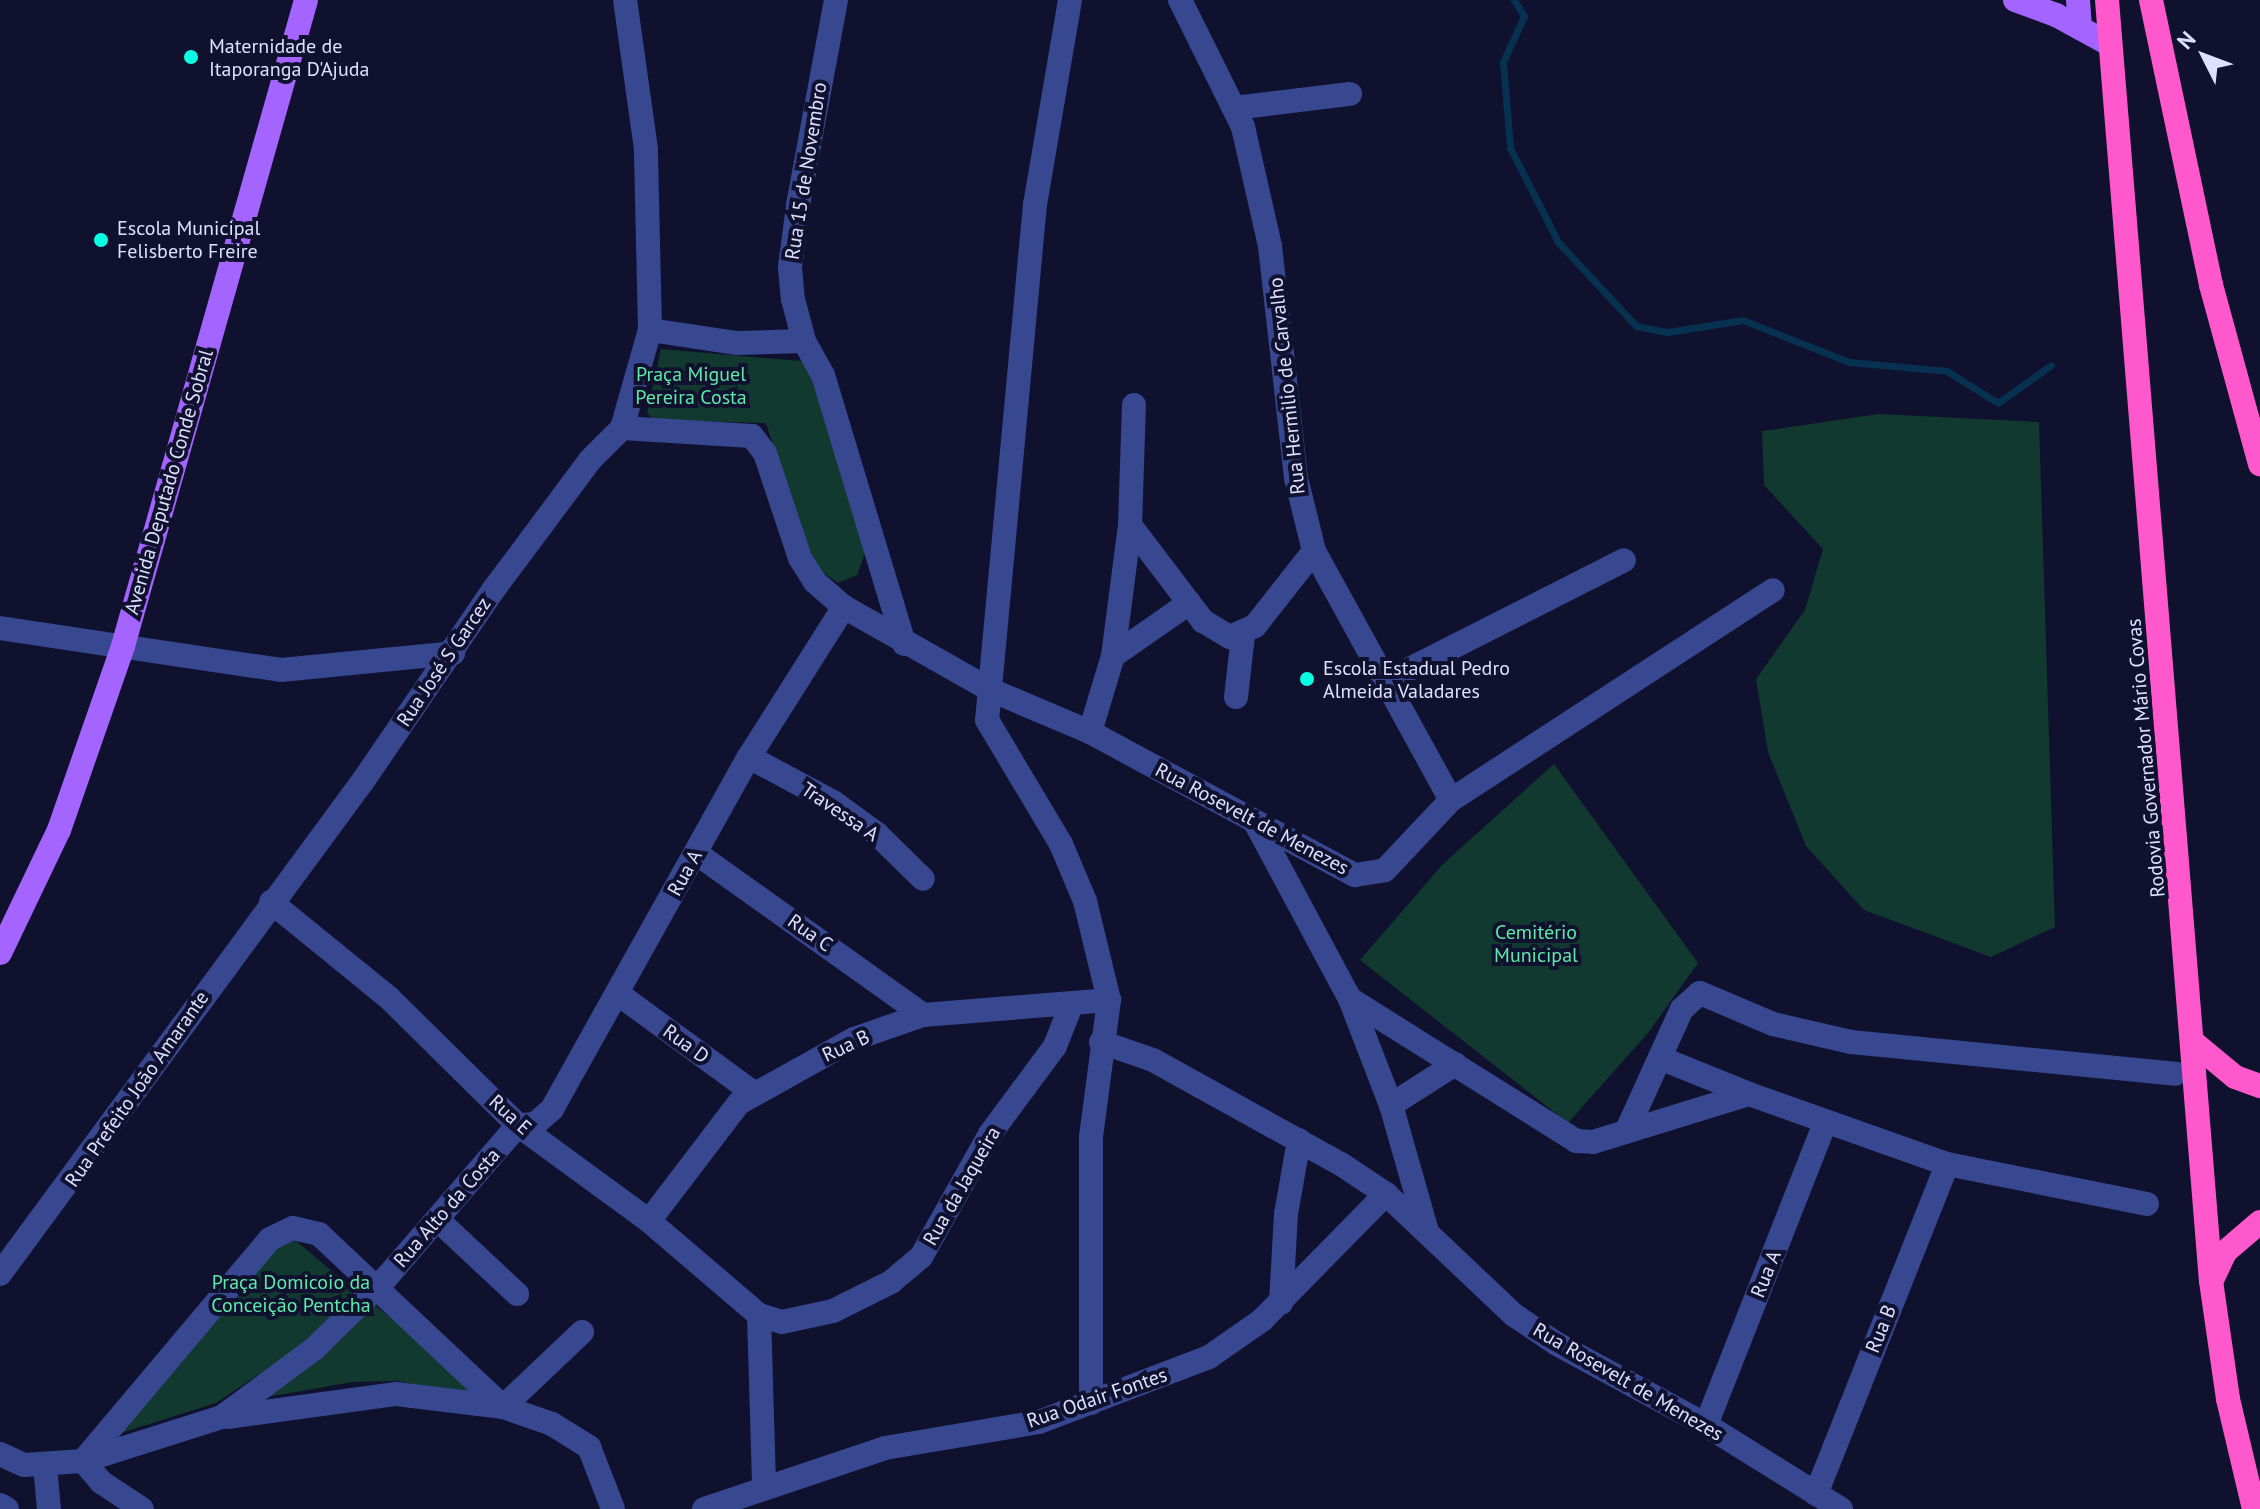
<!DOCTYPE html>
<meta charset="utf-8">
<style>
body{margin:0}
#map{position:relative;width:2260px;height:1509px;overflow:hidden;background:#10112e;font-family:"PT Sans",sans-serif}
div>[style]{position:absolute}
.green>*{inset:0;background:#12392f}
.stream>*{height:7px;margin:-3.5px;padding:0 3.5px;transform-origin:3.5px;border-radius:3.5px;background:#073150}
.minor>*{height:24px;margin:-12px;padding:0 12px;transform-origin:12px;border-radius:12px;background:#374790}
.major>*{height:24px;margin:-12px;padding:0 12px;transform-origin:12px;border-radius:12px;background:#a364ff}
.highway>*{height:24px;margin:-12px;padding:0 12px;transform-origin:12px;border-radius:12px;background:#ff58cc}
.dots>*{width:22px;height:22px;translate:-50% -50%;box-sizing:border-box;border:4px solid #10112e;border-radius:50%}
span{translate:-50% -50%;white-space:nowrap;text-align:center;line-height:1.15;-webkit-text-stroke:8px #10112e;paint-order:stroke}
.poi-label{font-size:20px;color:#dde0ff}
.left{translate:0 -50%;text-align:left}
.street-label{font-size:20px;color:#dde0ff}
.park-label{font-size:20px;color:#5eeaa8}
.north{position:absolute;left:2164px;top:16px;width:80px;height:80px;-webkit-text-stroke:6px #10112e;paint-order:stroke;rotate:312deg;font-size:22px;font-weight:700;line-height:32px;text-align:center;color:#dde0ff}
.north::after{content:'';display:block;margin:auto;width:28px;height:36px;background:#dde0ff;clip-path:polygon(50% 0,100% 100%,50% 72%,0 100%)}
</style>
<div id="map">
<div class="green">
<i style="clip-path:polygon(661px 349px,800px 361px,812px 367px,866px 550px,857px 575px,838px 583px,822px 572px,802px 537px,766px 423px,654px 420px,647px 413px)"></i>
<i style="clip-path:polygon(1879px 414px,2039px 422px,2055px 927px,1991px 957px,1864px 910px,1806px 846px,1768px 752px,1756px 679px,1805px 610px,1823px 549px,1764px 485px,1762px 431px)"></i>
<i style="clip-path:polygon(1554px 764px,1698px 963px,1648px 1033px,1568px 1123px,1360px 960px,1443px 864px)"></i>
<i style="clip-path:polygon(296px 1241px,355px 1290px,303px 1345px,216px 1403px,111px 1436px,275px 1246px)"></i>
<i style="clip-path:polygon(372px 1303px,488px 1394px,449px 1393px,399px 1381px,353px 1382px,261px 1398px)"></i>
</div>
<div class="stream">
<i style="left:1514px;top:0;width:19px;rotate:58deg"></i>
<i style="left:1524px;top:16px;width:51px;rotate:114.5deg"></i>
<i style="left:1503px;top:62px;width:86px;rotate:85.3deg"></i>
<i style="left:1510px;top:148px;width:106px;rotate:62.9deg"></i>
<i style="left:1558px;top:242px;width:115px;rotate:47.1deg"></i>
<i style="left:1636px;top:326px;width:33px;rotate:11deg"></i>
<i style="left:1668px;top:332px;width:76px;rotate:-9.1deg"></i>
<i style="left:1743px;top:320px;width:114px;rotate:21.6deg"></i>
<i style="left:1849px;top:362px;width:98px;rotate:5.2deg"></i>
<i style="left:1947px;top:371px;width:60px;rotate:32.1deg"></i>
<i style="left:1998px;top:403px;width:65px;rotate:-35.6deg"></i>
</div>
<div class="minor">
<i style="left:836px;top:0;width:209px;rotate:100.5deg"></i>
<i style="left:798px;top:206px;width:62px;rotate:97.5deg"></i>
<i style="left:790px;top:267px;width:32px;rotate:85deg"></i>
<i style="left:793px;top:299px;width:43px;rotate:75.3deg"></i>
<i style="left:804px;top:341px;width:39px;rotate:61deg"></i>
<i style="left:823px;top:375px;width:281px;rotate:73.2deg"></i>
<i style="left:1070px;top:0;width:207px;rotate:99.7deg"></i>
<i style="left:1035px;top:204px;width:518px;rotate:95.31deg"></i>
<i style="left:987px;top:720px;width:144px;rotate:59.2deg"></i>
<i style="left:1061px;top:844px;width:62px;rotate:67.2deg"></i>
<i style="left:1085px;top:901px;width:102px;rotate:76.4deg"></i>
<i style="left:1109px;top:1000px;width:137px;rotate:97.5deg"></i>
<i style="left:1091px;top:1136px;width:267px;rotate:90deg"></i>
<i style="left:1180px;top:0;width:142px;rotate:63.6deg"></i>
<i style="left:1243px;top:127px;width:122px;rotate:77.2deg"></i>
<i style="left:1270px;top:246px;width:233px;rotate:83.6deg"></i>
<i style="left:1296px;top:478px;width:75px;rotate:76.1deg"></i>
<i style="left:1314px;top:551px;width:284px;rotate:61.2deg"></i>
<i style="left:1234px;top:108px;width:117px;rotate:-6.9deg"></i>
<i style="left:650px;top:330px;width:88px;rotate:8.5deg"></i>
<i style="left:737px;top:343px;width:67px;rotate:-1.7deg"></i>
<i style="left:622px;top:428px;width:130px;rotate:3.5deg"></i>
<i style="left:752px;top:436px;width:21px;rotate:53deg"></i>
<i style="left:765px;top:453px;width:111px;rotate:71.6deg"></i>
<i style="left:800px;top:558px;width:28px;rotate:58deg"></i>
<i style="left:815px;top:582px;width:38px;rotate:41deg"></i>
<i style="left:844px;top:607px;width:169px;rotate:29.5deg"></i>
<i style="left:991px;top:690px;width:108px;rotate:23deg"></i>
<i style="left:1090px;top:732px;width:301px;rotate:28.4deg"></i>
<i style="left:1355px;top:875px;width:30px;rotate:-9deg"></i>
<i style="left:1385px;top:870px;width:96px;rotate:-46.7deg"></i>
<i style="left:1451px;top:800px;width:384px;rotate:-33.1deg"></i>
<i style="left:1130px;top:525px;width:121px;rotate:52.8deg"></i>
<i style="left:1203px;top:621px;width:31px;rotate:31deg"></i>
<i style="left:1230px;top:637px;width:27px;rotate:-24deg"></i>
<i style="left:1255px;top:626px;width:95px;rotate:-51.8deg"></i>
<i style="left:0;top:628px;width:284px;rotate:8.5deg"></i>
<i style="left:281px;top:670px;width:173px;rotate:-5.6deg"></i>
<i style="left:1113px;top:656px;width:93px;rotate:-34.9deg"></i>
<i style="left:1384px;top:682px;width:269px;rotate:-26.9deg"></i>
<i style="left:1236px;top:697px;width:61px;rotate:-83.5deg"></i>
<i style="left:1090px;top:732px;width:79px;rotate:-73.2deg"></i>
<i style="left:1113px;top:656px;width:132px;rotate:-82.6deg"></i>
<i style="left:1130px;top:525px;width:120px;rotate:-88.1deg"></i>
<i style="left:749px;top:757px;width:95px;rotate:28.2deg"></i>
<i style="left:833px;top:802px;width:54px;rotate:36deg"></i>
<i style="left:877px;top:834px;width:64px;rotate:44.4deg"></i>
<i style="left:1255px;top:822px;width:201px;rotate:61.8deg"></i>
<i style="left:1350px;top:999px;width:114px;rotate:68.9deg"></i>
<i style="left:1391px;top:1105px;width:131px;rotate:74.1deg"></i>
<i style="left:696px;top:853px;width:279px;rotate:35.5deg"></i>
<i style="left:271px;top:902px;width:152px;rotate:39.1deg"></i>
<i style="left:389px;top:998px;width:181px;rotate:44.6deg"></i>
<i style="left:518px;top:1125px;width:162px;rotate:36.2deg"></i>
<i style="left:649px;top:1221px;width:145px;rotate:40.5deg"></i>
<i style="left:759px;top:1315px;width:24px;rotate:17deg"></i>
<i style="left:782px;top:1322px;width:52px;rotate:-12.2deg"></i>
<i style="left:833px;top:1311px;width:65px;rotate:-26.6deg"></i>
<i style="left:891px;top:1282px;width:39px;rotate:-40deg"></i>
<i style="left:921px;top:1257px;width:141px;rotate:-60.7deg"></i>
<i style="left:990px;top:1134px;width:109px;rotate:-53.5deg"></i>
<i style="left:1055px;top:1046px;width:46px;rotate:-68.4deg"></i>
<i style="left:617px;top:993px;width:171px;rotate:36.2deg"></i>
<i style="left:1350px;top:999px;width:267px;rotate:32.1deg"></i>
<i style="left:1576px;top:1141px;width:17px;rotate:3deg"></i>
<i style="left:1593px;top:1142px;width:163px;rotate:-17.1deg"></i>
<i style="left:1749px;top:1094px;width:210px;rotate:19.5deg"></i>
<i style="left:1947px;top:1164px;width:204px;rotate:11.3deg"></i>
<i style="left:1101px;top:1042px;width:55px;rotate:19.1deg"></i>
<i style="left:1153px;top:1060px;width:215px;rotate:29deg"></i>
<i style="left:1341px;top:1164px;width:54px;rotate:33.7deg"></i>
<i style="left:1386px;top:1194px;width:176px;rotate:43.4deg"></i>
<i style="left:1514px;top:1315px;width:52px;rotate:34deg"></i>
<i style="left:1557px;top:1344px;width:170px;rotate:28.5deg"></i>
<i style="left:1706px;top:1425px;width:159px;rotate:31.9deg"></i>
<i style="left:1660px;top:1058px;width:96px;rotate:22deg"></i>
<i style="left:1391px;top:1105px;width:76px;rotate:-32.6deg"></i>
<i style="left:1627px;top:1130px;width:133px;rotate:-65.6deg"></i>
<i style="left:1682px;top:1009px;width:24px;rotate:-42deg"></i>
<i style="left:1700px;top:993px;width:79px;rotate:23deg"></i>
<i style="left:1773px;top:1024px;width:80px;rotate:13deg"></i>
<i style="left:1851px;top:1042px;width:326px;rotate:5.6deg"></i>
<i style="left:439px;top:1221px;width:107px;rotate:43.1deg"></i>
<i style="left:649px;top:1221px;width:148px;rotate:-52.7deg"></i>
<i style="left:739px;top:1103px;width:132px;rotate:-29.1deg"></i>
<i style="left:854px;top:1039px;width:73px;rotate:-19.2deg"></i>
<i style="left:923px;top:1015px;width:187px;rotate:-4.6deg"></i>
<i style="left:0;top:1274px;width:612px;rotate:-53.64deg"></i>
<i style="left:363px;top:781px;width:232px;rotate:-55.7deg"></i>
<i style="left:494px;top:589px;width:161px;rotate:-53.3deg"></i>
<i style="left:590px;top:460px;width:45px;rotate:-45deg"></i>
<i style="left:622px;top:428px;width:102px;rotate:-74.1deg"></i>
<i style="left:650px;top:330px;width:181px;rotate:-91.3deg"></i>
<i style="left:646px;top:149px;width:150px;rotate:-98deg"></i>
<i style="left:1281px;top:1303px;width:89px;rotate:-86.8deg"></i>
<i style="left:1286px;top:1214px;width:75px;rotate:-80deg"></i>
<i style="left:759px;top:1315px;width:172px;rotate:88.3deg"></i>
<i style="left:503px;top:1407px;width:109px;rotate:-43.5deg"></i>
<i style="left:227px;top:1417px;width:171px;rotate:-7.8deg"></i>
<i style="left:396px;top:1394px;width:108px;rotate:6.9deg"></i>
<i style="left:503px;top:1407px;width:52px;rotate:19.1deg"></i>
<i style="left:552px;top:1424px;width:44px;rotate:31.9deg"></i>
<i style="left:589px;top:1447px;width:66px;rotate:68.8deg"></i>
<i style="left:1706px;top:1425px;width:325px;rotate:-68.5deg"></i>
<i style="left:0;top:1454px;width:26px;rotate:25deg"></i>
<i style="left:24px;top:1465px;width:59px;rotate:-3.9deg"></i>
<i style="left:83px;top:1461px;width:146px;rotate:-17.6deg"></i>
<i style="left:222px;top:1417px;width:114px;rotate:-36.5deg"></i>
<i style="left:314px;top:1349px;width:101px;rotate:-44.6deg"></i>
<i style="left:386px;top:1278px;width:202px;rotate:-49.2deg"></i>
<i style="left:518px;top:1125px;width:17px;rotate:-3deg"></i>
<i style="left:535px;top:1124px;width:23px;rotate:-41deg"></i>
<i style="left:552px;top:1109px;width:403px;rotate:-60.8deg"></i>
<i style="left:749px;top:757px;width:178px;rotate:-57.7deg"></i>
<i style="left:83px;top:1461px;width:290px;rotate:-49.9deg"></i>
<i style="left:270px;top:1239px;width:25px;rotate:-26deg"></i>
<i style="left:293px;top:1228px;width:27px;rotate:13deg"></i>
<i style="left:319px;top:1234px;width:253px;rotate:43.2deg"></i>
<i style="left:83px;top:1461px;width:28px;rotate:49deg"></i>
<i style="left:101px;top:1482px;width:49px;rotate:33.4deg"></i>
<i style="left:45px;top:1466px;width:43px;rotate:84.7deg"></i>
<i style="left:1816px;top:1494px;width:355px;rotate:-68.3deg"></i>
<i style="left:0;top:1505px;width:8px;rotate:30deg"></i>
<i style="left:704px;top:1509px;width:191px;rotate:-18.6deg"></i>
<i style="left:885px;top:1448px;width:156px;rotate:-9.6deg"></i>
<i style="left:1039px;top:1422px;width:182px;rotate:-20.9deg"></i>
<i style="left:1209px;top:1357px;width:65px;rotate:-34.9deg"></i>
<i style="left:1262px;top:1320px;width:177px;rotate:-45.5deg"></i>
</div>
<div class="major">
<i style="left:2015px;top:0;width:44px;rotate:20.1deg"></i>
<i style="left:2056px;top:15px;width:60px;rotate:28.7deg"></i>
<i style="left:2078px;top:0;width:28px;rotate:86deg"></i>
<i style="left:0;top:953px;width:136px;rotate:-64.4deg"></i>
<i style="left:59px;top:830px;width:195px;rotate:-70.8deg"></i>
<i style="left:123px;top:646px;width:671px;rotate:-74.18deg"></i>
</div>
<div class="highway">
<i style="left:2107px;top:0;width:1285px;rotate:85.36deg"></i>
<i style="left:2211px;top:1281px;width:119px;rotate:81.8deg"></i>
<i style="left:2228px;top:1399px;width:113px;rotate:76.7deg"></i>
<i style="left:2151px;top:0;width:291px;rotate:78.1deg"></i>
<i style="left:2211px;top:285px;width:186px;rotate:74.7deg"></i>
<i style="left:2194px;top:1043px;width:53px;rotate:39.7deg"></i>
<i style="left:2235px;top:1077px;width:27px;rotate:20deg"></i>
<i style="left:2212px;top:1280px;width:31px;rotate:-65deg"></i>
<i style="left:2225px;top:1252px;width:46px;rotate:-40.6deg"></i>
</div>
<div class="dots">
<i style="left:191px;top:57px;background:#09ffe2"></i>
<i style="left:101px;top:240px;background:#09ffe2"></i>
<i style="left:1307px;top:679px;background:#09ffe2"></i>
</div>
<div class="poi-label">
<span class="left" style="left:209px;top:58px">Maternidade de<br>Itaporanga D'Ajuda</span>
<span class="left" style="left:117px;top:240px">Escola Municipal<br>Felisberto Freire</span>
<span class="left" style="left:1323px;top:680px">Escola Estadual Pedro<br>Almeida Valadares</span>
</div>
<div class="street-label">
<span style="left:806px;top:171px;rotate:-81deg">Rua 15 de Novembro</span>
<span style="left:1287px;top:386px;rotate:-96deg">Rua Hermilio de Carvalho</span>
<span style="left:169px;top:482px;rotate:-74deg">Avenida Deputado Conde Sobral</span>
<span style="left:444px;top:662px;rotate:-56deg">Rua José S Garcez</span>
<span style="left:2146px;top:758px;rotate:-95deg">Rodovia Governador Mário Covas</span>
<span style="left:840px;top:812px;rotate:34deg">Travessa A</span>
<span style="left:1252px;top:819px;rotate:28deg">Rua Rosevelt de Menezes</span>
<span style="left:685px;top:873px;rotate:-61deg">Rua A</span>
<span style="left:810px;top:933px;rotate:35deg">Rua C</span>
<span style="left:686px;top:1044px;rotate:36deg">Rua D</span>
<span style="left:846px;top:1046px;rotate:-25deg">Rua B</span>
<span style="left:137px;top:1089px;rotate:-55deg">Rua Prefeito João Amarante</span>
<span style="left:510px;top:1115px;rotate:42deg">Rua E</span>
<span style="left:962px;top:1186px;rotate:-60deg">Rua da Jaqueira</span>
<span style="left:447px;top:1208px;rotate:-49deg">Rua Alto da Costa</span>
<span style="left:1766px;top:1274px;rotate:-68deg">Rua A</span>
<span style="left:1881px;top:1329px;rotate:-68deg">Rua B</span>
<span style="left:1628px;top:1382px;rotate:30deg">Rua Rosevelt de Menezes</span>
<span style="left:1097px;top:1398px;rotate:-19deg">Rua Odair Fontes</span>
</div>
<div class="park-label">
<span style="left:691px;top:386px">Praça Miguel<br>Pereira Costa</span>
<span style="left:1536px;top:944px">Cemitério<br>Municipal</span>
<span style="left:291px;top:1294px">Praça Domicoio da<br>Conceição Pentcha</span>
</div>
<div class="north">N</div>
</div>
